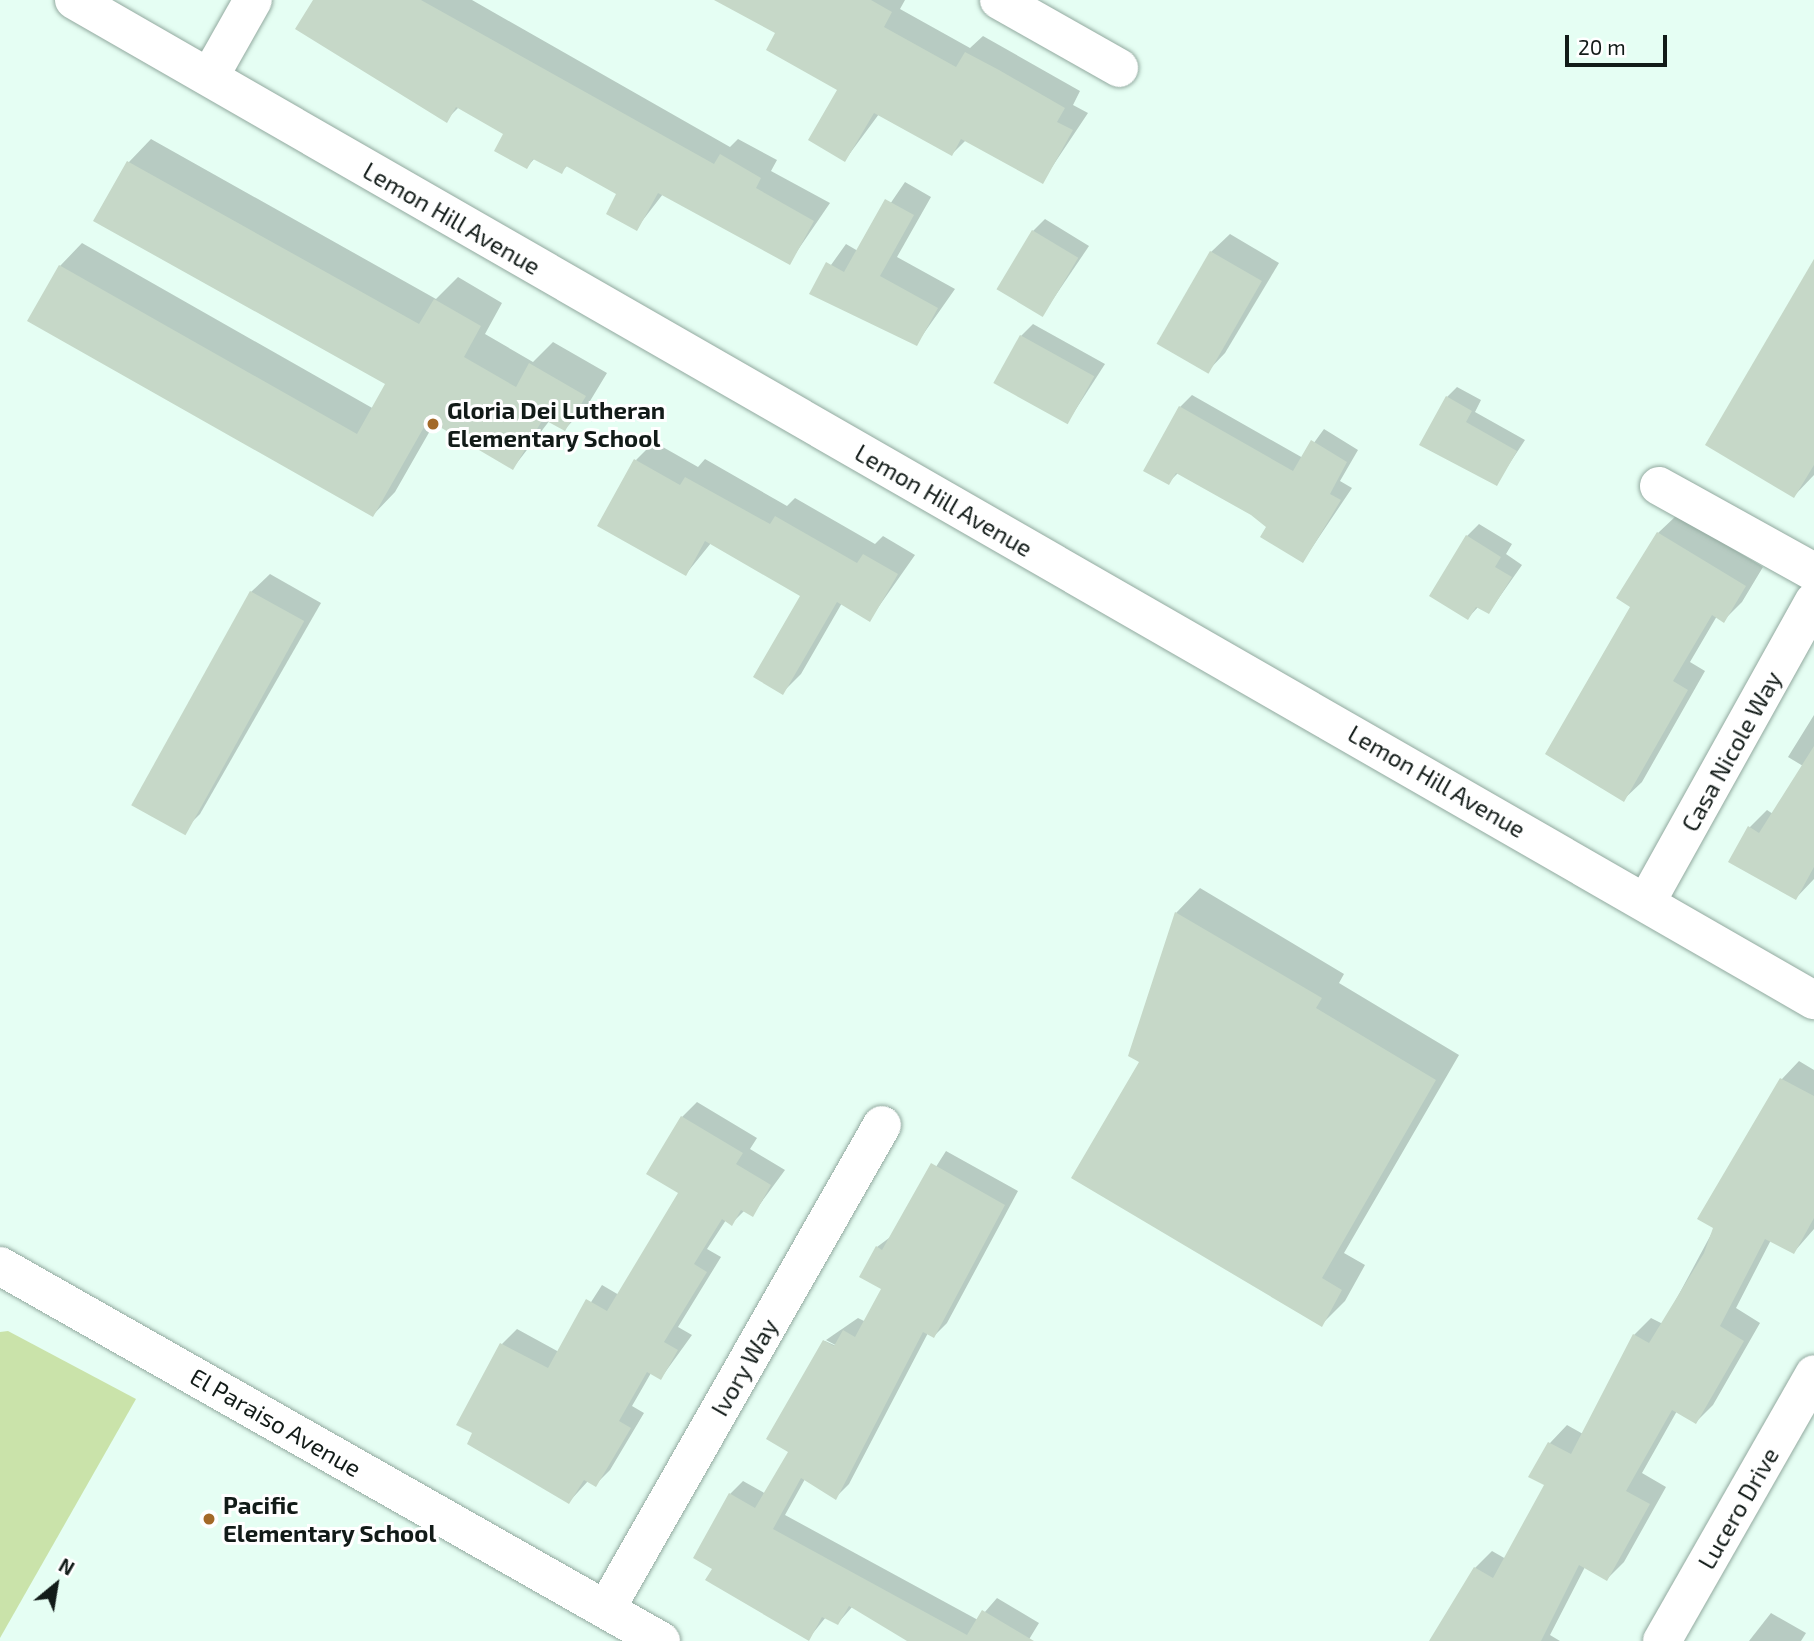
<!DOCTYPE html>
<style>
body{margin:0}
#map{position:relative;width:1814px;height:1641px;overflow:hidden;background:#e5fef3;font-family:"Exo 2",sans-serif}
div>[style]{position:absolute}
.green>*{inset:0;background:#cae3aa}
.shadow>*{inset:0;background:#0003}
.building>*{inset:0;background:#c6d8c8;transform-origin:0 0}
.roads{filter:drop-shadow(0 0 2px #92a99f) drop-shadow(0 0 2px #92a99f)}
.minor>*{height:38px;margin:-19px;padding:0 19px;transform-origin:19px;border-radius:19px;background:#fff}
.tertiary>*{height:38px;margin:-19px;padding:0 19px;transform-origin:19px;border-radius:19px;background:#fff}
.dots>*{width:19px;height:19px;translate:-50% -50%;box-sizing:border-box;border:4px solid #fff;border-radius:50%}
span{translate:-50% -50%;white-space:nowrap;text-align:center;line-height:1.15;-webkit-text-stroke:6px #fff;paint-order:stroke}
.street-label{font-size:24px;color:#121b18}
.poi-label{font-size:24px;color:#121b18;font-weight:700}
.left{translate:0 -50%;text-align:left}
.north{position:absolute;left:21px;top:1550px;width:70px;height:70px;-webkit-text-stroke:5px #fff;paint-order:stroke;rotate:30deg;font-size:19px;font-weight:700;line-height:28px;text-align:center;color:#121b18}
.north::after{content:'';display:block;margin:auto;width:24px;height:32px;background:#121b18;clip-path:polygon(50% 0,100% 100%,50% 72%,0 100%)}
.scale{position:absolute;left:1565px;top:35px;width:102px;height:32px;box-sizing:border-box;border:4px solid #121b18;border-top:0;padding-left:9px;font-size:21px;line-height:24px;white-space:nowrap;color:#121b18;-webkit-text-stroke:5px #fff;paint-order:stroke}
</style>
<div id="map">
<div class="green">
<i style="clip-path:polygon(8px 1331px,136px 1399px,0 1638px,0 1332px)"></i>
</div>
<div class="shadow">
<i style="clip-path:polygon(314px 0,472px 0,730px 147px,738px 139px,777px 160px,771px 171px,830px 203px,789px 263px,663px 194px,636px 229px,619px 194px,568px 165px,561px 172px,535px 158px,527px 167px,506px 133px,459px 107px,446px 120px)"></i>
<i style="clip-path:polygon(720px 0,905px 0,900px 9px,970px 48px,983px 36px,1080px 91px,1073px 105px,1088px 113px,1042px 182px,966px 140px,952px 154px,879px 114px,845px 160px,840px 89px,778px 32px)"></i>
<i style="clip-path:polygon(151px 139px,436px 299px,458px 277px,502px 303px,485px 334px,533px 362px,553px 342px,607px 373px,587px 406px,565px 429px,550px 420px,513px 468px,435px 422px,395px 492px,373px 515px,60px 266px,82px 243px,374px 409px,388px 384px,96px 220px,129px 162px)"></i>
<i style="clip-path:polygon(905px 182px,931px 197px,897px 257px,955px 289px,917px 343px,811px 293px,846px 244px,858px 251px)"></i>
<i style="clip-path:polygon(1045px 219px,1089px 246px,1043px 314px,1033px 231px)"></i>
<i style="clip-path:polygon(1230px 234px,1279px 263px,1225px 353px,1207px 372px,1211px 252px)"></i>
<i style="clip-path:polygon(1814px 259px,1814px 475px,1794px 496px)"></i>
<i style="clip-path:polygon(1033px 324px,1105px 364px,1067px 423px,1021px 336px)"></i>
<i style="clip-path:polygon(1457px 387px,1481px 400px,1475px 412px,1525px 440px,1496px 484px,1447px 397px)"></i>
<i style="clip-path:polygon(1192px 395px,1303px 458px,1324px 429px,1358px 450px,1340px 481px,1352px 488px,1303px 561px,1252px 513px,1179px 472px,1168px 483px,1180px 407px)"></i>
<i style="clip-path:polygon(654px 442px,698px 467px,705px 459px,787px 506px,795px 498px,875px 544px,883px 536px,915px 555px,870px 619px,842px 603px,801px 674px,783px 692px,802px 596px,711px 543px,686px 574px,636px 460px)"></i>
<i style="clip-path:polygon(1677px 515px,1763px 567px,1742px 602px,1724px 620px,1717px 616px,1690px 662px,1705px 671px,1642px 782px,1623px 800px,1633px 606px,1658px 533px)"></i>
<i style="clip-path:polygon(1479px 524px,1512px 544px,1506px 554px,1522px 565px,1489px 612px,1479px 606px,1468px 618px,1467px 536px)"></i>
<i style="clip-path:polygon(270px 574px,321px 603px,200px 814px,182px 832px,251px 592px)"></i>
<i style="clip-path:polygon(1814px 715px,1814px 879px,1796px 898px,1749px 828px,1767px 810px,1773px 814px,1803px 766px,1788px 757px)"></i>
<i style="clip-path:polygon(1200px 888px,1344px 974px,1339px 983px,1459px 1055px,1344px 1253px,1365px 1265px,1345px 1301px,1321px 1325px,1142px 1061px,1130px 1055px,1176px 913px)"></i>
<i style="clip-path:polygon(1799px 1061px,1814px 1070px,1814px 1229px,1794px 1252px,1771px 1240px,1736px 1308px,1760px 1323px,1713px 1405px,1696px 1422px,1677px 1411px,1642px 1473px,1666px 1487px,1624px 1562px,1607px 1579px,1585px 1567px,1550px 1635px,1560px 1641px,1443px 1641px,1475px 1568px,1492px 1551px,1506px 1559px,1546px 1485px,1531px 1476px,1550px 1443px,1567px 1425px,1583px 1434px,1634px 1335px,1651px 1318px,1663px 1324px,1715px 1227px,1699px 1218px,1782px 1079px)"></i>
<i style="clip-path:polygon(697px 1102px,757px 1138px,750px 1149px,785px 1170px,752px 1215px,745px 1210px,732px 1223px,726px 1220px,707px 1249px,721px 1257px,678px 1327px,692px 1335px,661px 1378px,651px 1373px,632px 1406px,644px 1413px,610px 1470px,595px 1485px,588px 1481px,569px 1502px,502px 1344px,517px 1329px,559px 1352px,602px 1285px,619px 1295px,680px 1193px,682px 1117px)"></i>
<i style="clip-path:polygon(946px 1151px,1018px 1191px,947px 1323px,934px 1336px,928px 1333px,849px 1484px,836px 1497px,805px 1479px,785px 1515px,978px 1620px,997px 1598px,1039px 1623px,1028px 1641px,910px 1641px,853px 1606px,838px 1623px,826px 1617px,809px 1638px,714px 1568px,730px 1494px,743px 1481px,766px 1494px,790px 1451px,825px 1341px,843px 1349px,826px 1340px,858px 1318px,866px 1322px,884px 1289px,877px 1247px,893px 1235px)"></i>
<i style="clip-path:polygon(1771px 1613px,1806px 1633px,1801px 1641px,1749px 1641px)"></i>
</div>
<div class="building">
<i style="clip-path:polygon(313px 0,421px 0,714px 164px,720px 154px,761px 178px,756px 188px,814px 221px,790px 265px,658px 193px,637px 231px,606px 214px,616px 194px,566px 166px,562px 174px,533px 159px,527px 169px,494px 151px,503px 134px,456px 107px,447px 123px,295px 29px)"></i>
<i style="clip-path:polygon(714px 0,871px 0,892px 12px,884px 27px,956px 67px,965px 52px,999px 70px,1065px 108px,1057px 122px,1073px 130px,1043px 184px,961px 139px,952px 156px,874px 113px,845px 162px,808px 140px,837px 90px,766px 50px,775px 33px)"></i>
<i style="clip-path:polygon(127px 161px,419px 324px,434px 299px,481px 326px,464px 357px,516px 387px,529px 363px,586px 396px,565px 431px,543px 419px,513px 470px,428px 420px,373px 517px,27px 321px,59px 265px,357px 434px,385px 384px,93px 221px)"></i>
<i style="clip-path:polygon(885px 199px,914px 215px,880px 276px,938px 308px,917px 346px,809px 294px,826px 262px,844px 272px)"></i>
<i style="left:1032px;top:230px;width:54px;height:69px;rotate:31deg"></i>
<i style="left:1210px;top:251px;width:60px;height:107px;rotate:30deg"></i>
<i style="clip-path:polygon(1814px 259px,1814px 465px,1794px 498px,1705px 445px)"></i>
<i style="left:1020px;top:335px;width:85px;height:55px;rotate:29deg"></i>
<i style="clip-path:polygon(1446px 396px,1472px 411px,1466px 422px,1517px 451px,1497px 486px,1419px 445px)"></i>
<i style="clip-path:polygon(1179px 406px,1293px 471px,1311px 440px,1347px 462px,1330px 494px,1341px 500px,1303px 563px,1260px 537px,1266px 527px,1251px 515px,1176px 473px,1169px 485px,1143px 471px)"></i>
<i style="clip-path:polygon(634px 459px,680px 485px,685px 477px,770px 524px,775px 516px,857px 563px,863px 554px,898px 574px,870px 622px,837px 602px,783px 695px,753px 677px,800px 596px,705px 541px,686px 576px,597px 526px)"></i>
<i style="clip-path:polygon(1657px 532px,1746px 586px,1724px 623px,1712px 615px,1673px 681px,1688px 690px,1624px 802px,1545px 754px,1630px 607px,1616px 598px)"></i>
<i style="clip-path:polygon(1466px 535px,1501px 557px,1495px 567px,1512px 577px,1489px 614px,1476px 607px,1468px 620px,1429px 596px)"></i>
<i style="left:250px;top:591px;width:62px;height:245px;rotate:29deg"></i>
<i style="clip-path:polygon(1814px 746px,1814px 867px,1796px 900px,1728px 862px,1748px 826px,1759px 833px)"></i>
<i style="clip-path:polygon(1175px 912px,1322px 998px,1316px 1008px,1436px 1080px,1322px 1278px,1342px 1290px,1322px 1327px,1071px 1178px,1139px 1062px,1128px 1056px)"></i>
<i style="clip-path:polygon(1780px 1078px,1814px 1096px,1814px 1218px,1794px 1254px,1765px 1239px,1720px 1326px,1744px 1341px,1696px 1424px,1672px 1410px,1626px 1491px,1650px 1504px,1607px 1581px,1579px 1565px,1541px 1641px,1429px 1641px,1474px 1567px,1493px 1578px,1544px 1485px,1528px 1477px,1548px 1442px,1571px 1454px,1633px 1334px,1649px 1343px,1704px 1253px,1713px 1228px,1697px 1219px)"></i>
<i style="clip-path:polygon(681px 1116px,743px 1153px,736px 1164px,771px 1185px,753px 1217px,741px 1210px,732px 1226px,722px 1219px,694px 1264px,707px 1272px,664px 1342px,678px 1350px,661px 1380px,647px 1372px,619px 1421px,631px 1428px,596px 1487px,584px 1480px,569px 1504px,467px 1444px,472px 1433px,456px 1425px,500px 1343px,548px 1368px,586px 1299px,607px 1311px,678px 1193px,646px 1174px)"></i>
<i style="clip-path:polygon(931px 1163px,1005px 1205px,934px 1338px,923px 1332px,836px 1500px,801px 1478px,773px 1529px,967px 1635px,982px 1610px,1034px 1641px,907px 1641px,849px 1606px,838px 1625px,822px 1617px,809px 1641px,705px 1580px,712px 1569px,693px 1558px,729px 1493px,755px 1508px,788px 1452px,766px 1439px,823px 1340px,834px 1346px,843px 1330px,855px 1337px,881px 1289px,859px 1277px,876px 1246px,882px 1250px)"></i>
</div>
<div class="roads">
<div class="minor">
<i style="left:999px;top:0;width:138px;rotate:29.5deg"></i>
<i style="left:210px;top:76px;width:87px;rotate:-60.5deg"></i>
<i style="left:1659px;top:486px;width:177px;rotate:29deg"></i>
<i style="left:1647px;top:901px;width:343px;rotate:-60.9deg"></i>
<i style="left:606px;top:1609px;width:557px;rotate:-60.31deg"></i>
<i style="left:1662px;top:1641px;width:307px;rotate:-60.3deg"></i>
</div>
<div class="tertiary">
<i style="left:74px;top:0;width:2007px;rotate:29.89deg"></i>
<i style="left:0;top:1266px;width:760px;rotate:29.57deg"></i>
</div>
</div>
<div class="dots">
<i style="left:433px;top:424px;background:#a36928"></i>
<i style="left:209px;top:1519px;background:#a36928"></i>
</div>
<div class="street-label">
<span style="left:452px;top:218px;rotate:30deg">Lemon Hill Avenue</span>
<span style="left:944px;top:500px;rotate:30deg">Lemon Hill Avenue</span>
<span style="left:1731px;top:751px;rotate:-61deg">Casa Nicole Way</span>
<span style="left:1437px;top:781px;rotate:30deg">Lemon Hill Avenue</span>
<span style="left:744px;top:1367px;rotate:-60deg">Ivory Way</span>
<span style="left:276px;top:1422px;rotate:30deg">El Paraiso Avenue</span>
<span style="left:1738px;top:1508px;rotate:-60deg">Lucero Drive</span>
</div>
<div class="poi-label">
<span class="left" style="left:447px;top:424px">Gloria Dei Lutheran<br>Elementary School</span>
<span class="left" style="left:223px;top:1519px">Pacific<br>Elementary School</span>
</div>
<div class="north">N</div>
<div class="scale">20 m</div>
</div>
